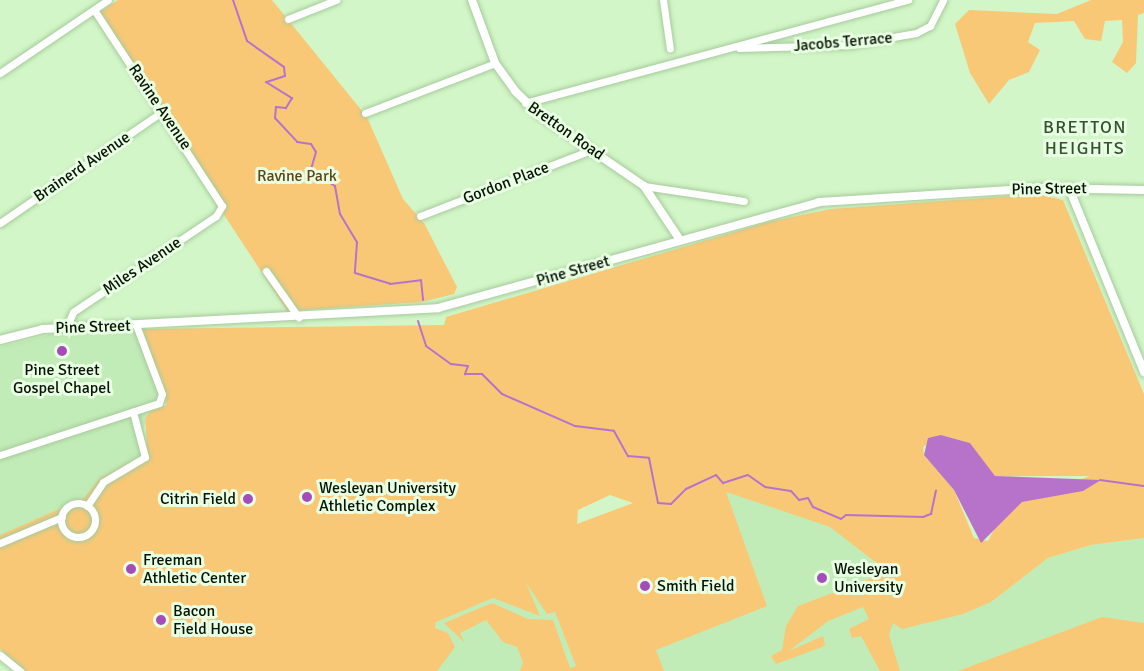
<!DOCTYPE html>
<style>
body{margin:0}
#map{position:relative;width:1144px;height:671px;overflow:hidden;background:#d2f6c7;font-family:Signika,sans-serif}
div>[style]{position:absolute}
.built>*{inset:0;background:#c2ecb7}
.green>*{inset:0;background:#f9c877}
.water>*{inset:0;background:#b773ca}
.stream>*{height:2px;margin:-1px;padding:0 1px;transform-origin:1px;border-radius:1px;background:#b773ca}
.roads{filter:drop-shadow(0 0 2px #a6ca9c) drop-shadow(0 0 2px #a6ca9c)}
.minor>*{height:7px;margin:-3.5px;padding:0 3.5px;transform-origin:3.5px;border-radius:3.5px;background:#fff}
.minor>.ring{margin:-3.5px;padding:0;box-sizing:content-box;background:none;border:7px solid #fff;border-radius:50%}
.tertiary>*{height:8px;margin:-4px;padding:0 4px;transform-origin:4px;border-radius:4px;background:#fff}
.dots>*{width:16px;height:16px;translate:-50% -50%;box-sizing:border-box;border:3px solid #e9ffe3;border-radius:50%}
span{translate:-50% -50%;white-space:nowrap;text-align:center;line-height:1.15;-webkit-text-stroke:6px #e9ffe3;paint-order:stroke}
.street-label{font-size:16px;color:#071304}
.park-label{font-size:16px;color:#5e4518}
.poi-label{font-size:16px;color:#071304}
.left{translate:0 -50%;text-align:left}
.right{translate:-100% -50%;text-align:right}
.neighbourhood-label{font-size:18px;color:#34532c;letter-spacing:1.5px}
</style>
<div id="map">
<div class="built">
<i style="clip-path:polygon(143px 329px,167px 403px,150px 411px,143px 429px,147px 442px,139px 457px,100px 478px,84px 498px,0 535px,0 347px,61px 332px)"></i>
<i style="clip-path:polygon(726px 492px,831px 527px,889px 573px,991px 602px,1048px 558px,1091px 545px,1144px 538px,1144px 671px,603px 671px)"></i>
<i style="clip-path:polygon(541px 573px,578px 671px,425px 671px,437px 619px)"></i>
</div>
<div class="green">
<i style="clip-path:polygon(118px 0,272px 0,367px 117px,403px 199px,424px 223px,457px 287px,454px 294px,422px 302px,287px 311px,94px 16px)"></i>
<i style="clip-path:polygon(1091px 0,1144px 0,1144px 13px,1138px 15px,1136px 63px,1127px 73px,1112px 62px,1123px 42px,1122px 20px,1105px 21px,1101px 41px,1085px 39px,1074px 21px,1035px 23px,1028px 42px,1040px 50px,1029px 72px,1009px 80px,989px 104px,970px 73px,955px 24px,969px 10px,1057px 14px)"></i>
<i style="clip-path:polygon(evenodd,1038px 194px,1063px 200px,1144px 394px,1144px 538px,1091px 545px,1048px 558px,991px 602px,963px 614px,902px 629px,893px 623px,889px 635px,900px 671px,880px 671px,861px 636px,852px 638px,849px 629px,869px 619px,863px 607px,828px 621px,789px 651px,823px 636px,825px 646px,776px 664px,771px 656px,782px 650px,786px 626px,798px 606px,888px 572px,830px 527px,726px 492px,767px 606px,656px 650px,664px 671px,520px 671px,523px 662px,517px 647px,503px 642px,486px 620px,460px 633px,465px 643px,444px 623px,492px 603px,528px 619px,553px 620px,570px 668px,576px 666px,555px 612px,547px 614px,526px 583px,540px 616px,493px 598px,436px 622px,435px 628px,448px 633px,455px 647px,437px 671px,26px 671px,0 649px,0 535px,84px 498px,100px 478px,139px 457px,147px 442px,145px 420px,150px 411px,167px 405px,143px 329px,444px 325px,446px 317px,768px 222px,831px 209px,1038px 194px,941px 435px,970px 443px,994px 476px,1090px 476px,1022px 502px,999px 520px,988px 541px,974px 538px,954px 490px,924px 455px,923px 447px,941px 435px,1038px 194px,610px 495px,633px 503px,577px 524px,578px 510px,610px 495px)"></i>
<i style="clip-path:polygon(1102px 617px,1144px 623px,1144px 671px,958px 671px)"></i>
</div>
<div class="water">
<i style="clip-path:polygon(941px 435px,970px 443px,995px 476px,1101px 480px,1083px 491px,1022px 502px,981px 543px,954px 490px,924px 455px,928px 438px)"></i>
</div>
<div class="stream">
<i style="left:233px;top:0;width:43px;rotate:71.1deg"></i>
<i style="left:247px;top:41px;width:45px;rotate:35.1deg"></i>
<i style="left:284px;top:67px;width:9px;rotate:84deg"></i>
<i style="left:285px;top:76px;width:20px;rotate:162deg"></i>
<i style="left:266px;top:82px;width:31px;rotate:32deg"></i>
<i style="left:292px;top:98px;width:12px;rotate:121deg"></i>
<i style="left:286px;top:108px;width:10px;rotate:-174deg"></i>
<i style="left:276px;top:107px;width:11px;rotate:95deg"></i>
<i style="left:275px;top:118px;width:33px;rotate:47deg"></i>
<i style="left:297px;top:142px;width:14px;rotate:8deg"></i>
<i style="left:311px;top:144px;width:9px;rotate:58deg"></i>
<i style="left:316px;top:152px;width:19px;rotate:106deg"></i>
<i style="left:311px;top:170px;width:29px;rotate:34deg"></i>
<i style="left:335px;top:186px;width:28px;rotate:80deg"></i>
<i style="left:340px;top:214px;width:33px;rotate:59deg"></i>
<i style="left:357px;top:242px;width:31px;rotate:94deg"></i>
<i style="left:355px;top:273px;width:37px;rotate:17deg"></i>
<i style="left:390px;top:284px;width:31px;rotate:-7deg"></i>
<i style="left:421px;top:280px;width:20px;rotate:84deg"></i>
<i style="left:418px;top:321px;width:26px;rotate:72deg"></i>
<i style="left:426px;top:346px;width:31px;rotate:36deg"></i>
<i style="left:451px;top:364px;width:17px;rotate:7deg"></i>
<i style="left:468px;top:366px;width:9px;rotate:111deg"></i>
<i style="left:465px;top:374px;width:17px"></i>
<i style="left:482px;top:374px;width:28px;rotate:45deg"></i>
<i style="left:502px;top:394px;width:80px;rotate:23.7deg"></i>
<i style="left:575px;top:426px;width:39px;rotate:7deg"></i>
<i style="left:614px;top:431px;width:29px;rotate:61deg"></i>
<i style="left:628px;top:456px;width:21px;rotate:5deg"></i>
<i style="left:649px;top:458px;width:46px;rotate:78.7deg"></i>
<i style="left:658px;top:503px;width:13px;rotate:4deg"></i>
<i style="left:671px;top:504px;width:21px;rotate:-45deg"></i>
<i style="left:686px;top:489px;width:33px;rotate:-25deg"></i>
<i style="left:716px;top:475px;width:11px;rotate:49deg"></i>
<i style="left:723px;top:483px;width:26px;rotate:-18deg"></i>
<i style="left:748px;top:475px;width:21px;rotate:35deg"></i>
<i style="left:765px;top:487px;width:26px;rotate:9deg"></i>
<i style="left:791px;top:491px;width:12px;rotate:48deg"></i>
<i style="left:799px;top:500px;width:9px;rotate:-13deg"></i>
<i style="left:808px;top:498px;width:10px;rotate:61deg"></i>
<i style="left:813px;top:507px;width:30px;rotate:23deg"></i>
<i style="left:841px;top:519px;width:6px;rotate:-39deg"></i>
<i style="left:846px;top:515px;width:77px;rotate:1.5deg"></i>
<i style="left:923px;top:517px;width:9px;rotate:-21deg"></i>
<i style="left:931px;top:514px;width:24px;rotate:-78deg"></i>
<i style="left:1100px;top:480px;width:44px;rotate:7.8deg"></i>
</div>
<div class="roads">
<div class="minor">
<i style="left:663px;top:0;width:49px;rotate:81.9deg"></i>
<i style="left:288px;top:19px;width:52px;rotate:-21.6deg"></i>
<i style="left:739px;top:48px;width:109px;rotate:-1.6deg"></i>
<i style="left:848px;top:45px;width:69px;rotate:-10deg"></i>
<i style="left:916px;top:33px;width:16px;rotate:-27deg"></i>
<i style="left:930px;top:26px;width:29px;rotate:-63deg"></i>
<i style="left:0;top:73px;width:130px;rotate:-34.1deg"></i>
<i style="left:525px;top:103px;width:397px;rotate:-15.1deg"></i>
<i style="left:365px;top:113px;width:139px;rotate:-21deg"></i>
<i style="left:644px;top:186px;width:101px;rotate:8.5deg"></i>
<i style="left:420px;top:216px;width:183px;rotate:-21.1deg"></i>
<i style="left:0;top:223px;width:198px;rotate:-34.5deg"></i>
<i style="left:266px;top:271px;width:57px;rotate:54.9deg"></i>
<i style="left:66px;top:328px;width:17px;rotate:-66deg"></i>
<i style="left:73px;top:312px;width:172px;rotate:-33.9deg"></i>
<i style="left:216px;top:216px;width:12px;rotate:-59deg"></i>
<i style="left:222px;top:206px;width:234px;rotate:-123.1deg"></i>
<i style="left:0;top:455px;width:167px;rotate:-18.1deg"></i>
<i style="left:159px;top:403px;width:9px;rotate:-72deg"></i>
<i style="left:162px;top:394px;width:74px;rotate:-110.6deg"></i>
<i class="ring" style="left:61px;top:503px;width:27px;height:27px"></i>
<i style="left:87px;top:506px;width:29px;rotate:-56deg"></i>
<i style="left:103px;top:482px;width:49px;rotate:-30.8deg"></i>
<i style="left:145px;top:457px;width:47px;rotate:-104.9deg"></i>
<i style="left:0;top:543px;width:67px;rotate:-22.8deg"></i>
<i style="left:0;top:655px;width:26px;rotate:39deg"></i>
</div>
<div class="tertiary">
<i style="left:472px;top:0;width:67px;rotate:69.9deg"></i>
<i style="left:495px;top:63px;width:34px;rotate:54deg"></i>
<i style="left:515px;top:91px;width:35px;rotate:44deg"></i>
<i style="left:540px;top:115px;width:126px;rotate:34.3deg"></i>
<i style="left:644px;top:186px;width:65px;rotate:56.3deg"></i>
<i style="left:1069px;top:188px;width:199px;rotate:67.8deg"></i>
<i style="left:0;top:340px;width:44px;rotate:-14.3deg"></i>
<i style="left:43px;top:329px;width:396px;rotate:-3deg"></i>
<i style="left:438px;top:308px;width:395px;rotate:-15.5deg"></i>
<i style="left:819px;top:202px;width:223px;rotate:-3.6deg"></i>
<i style="left:1042px;top:188px;width:102px;rotate:1.1deg"></i>
</div>
</div>
<div class="dots">
<i style="left:62px;top:351px;background:#a44dba"></i>
<i style="left:307px;top:497px;background:#a44dba"></i>
<i style="left:248px;top:499px;background:#a44dba"></i>
<i style="left:131px;top:569px;background:#a44dba"></i>
<i style="left:822px;top:578px;background:#a44dba"></i>
<i style="left:645px;top:586px;background:#a44dba"></i>
<i style="left:161px;top:620px;background:#a44dba"></i>
</div>
<div class="street-label">
<span style="left:843px;top:42px;rotate:-5deg">Jacobs Terrace</span>
<span style="left:160px;top:107px;rotate:56deg">Ravine Avenue</span>
<span style="left:566px;top:131px;rotate:35deg">Bretton Road</span>
<span style="left:82px;top:167px;rotate:-34deg">Brainerd Avenue</span>
<span style="left:506px;top:183px;rotate:-21deg">Gordon Place</span>
<span style="left:1049px;top:189px;rotate:-1deg">Pine Street</span>
<span style="left:142px;top:266px;rotate:-34deg">Miles Avenue</span>
<span style="left:573px;top:271px;rotate:-16deg">Pine Street</span>
<span style="left:93px;top:327px;rotate:-2deg">Pine Street</span>
</div>
<div class="park-label">
<span style="left:297px;top:176px">Ravine Park</span>
</div>
<div class="poi-label">
<span style="left:62px;top:379px">Pine Street<br>Gospel Chapel</span>
<span class="left" style="left:319px;top:497px">Wesleyan University<br>Athletic Complex</span>
<span class="right" style="left:236px;top:499px">Citrin Field</span>
<span class="left" style="left:143px;top:569px">Freeman<br>Athletic Center</span>
<span class="left" style="left:834px;top:578px">Wesleyan<br>University</span>
<span class="left" style="left:657px;top:586px">Smith Field</span>
<span class="left" style="left:173px;top:620px">Bacon<br>Field House</span>
</div>
<div class="neighbourhood-label">
<span style="left:1085px;top:138px">BRETTON<br>HEIGHTS</span>
</div>
</div>
